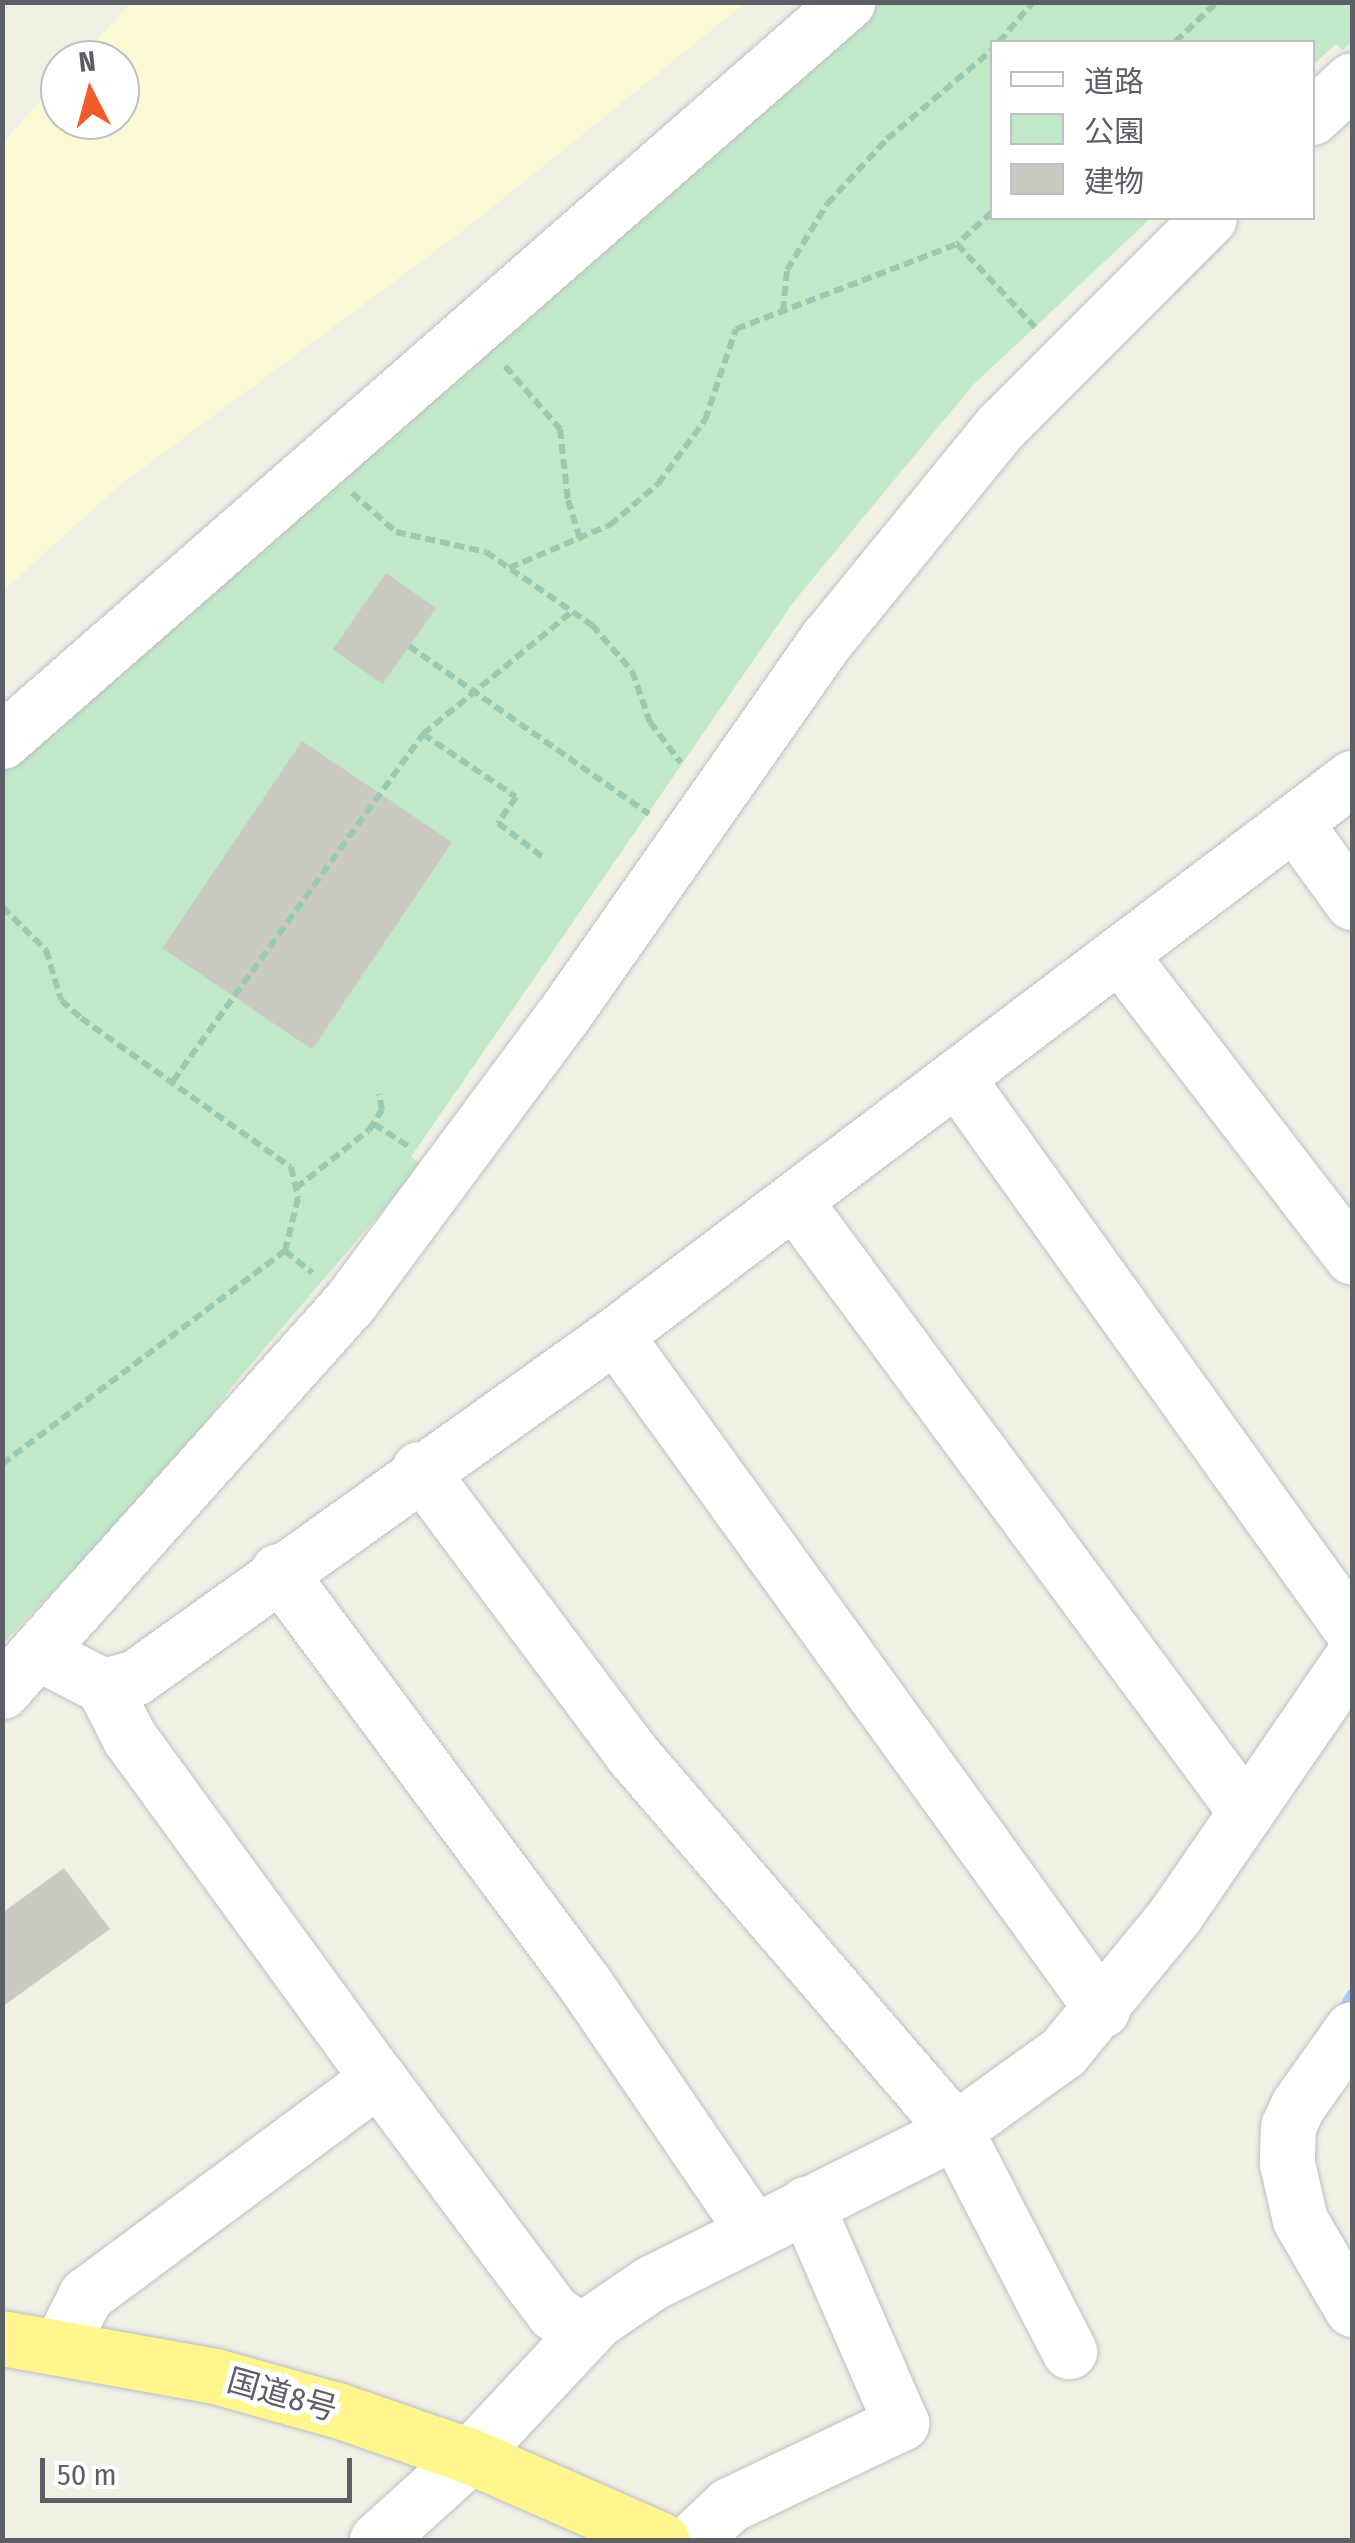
<!DOCTYPE html>
<meta charset="utf-8">
<style>
body{margin:0}
#map{position:relative;width:1355px;height:2543px;overflow:hidden;background:#f0f0e5;font-family:"Fira Sans Condensed","Noto Sans JP",sans-serif}
div>[style]{position:absolute}
.green>*{inset:0;background:#c1e9c8}
.sand>*{inset:0;background:#fcfad4}
.stream>*{height:12px;margin:-6px;padding:0 6px;transform-origin:6px;border-radius:6px;background:#a6c9ff}
.building>*{inset:0;background:#cbcac2;transform-origin:0 0}
.path>*{height:6px;margin-top:-3px;transform-origin:0;background:repeating-linear-gradient(90deg,#99caaf 0 10px,transparent 0 15px)}
.roads{filter:drop-shadow(0 0 2px #bdbec4) drop-shadow(0 0 2px #bdbec4)}
.minor>*{height:55px;margin:-27.5px;padding:0 27.5px;transform-origin:27.5px;border-radius:27.5px;background:#fff}
.highway>*{height:55px;margin:-27.5px;padding:0 27.5px;transform-origin:27.5px;border-radius:27.5px;background:#fff68d}
span{translate:-50% -50%;white-space:nowrap;text-align:center;line-height:1.15;-webkit-text-stroke:10px #fff;paint-order:stroke}
.street-label{font-size:32px;color:#5d5f66}
.frame{position:absolute;inset:0;border:5px solid #5d5f66;pointer-events:none}
.legend{position:absolute;left:990px;top:40px;width:325px;height:180px;box-sizing:border-box;background:#fff;border:2px solid #bebfc2;margin:0;padding:12px 18px;list-style:none;font-size:30px;color:#5d5f66}
.legend li{display:flex;align-items:center;gap:20px;height:50px}
.legend b{width:50px;border:2px solid #bebfc2}
.north{position:absolute;left:40px;top:40px;width:100px;height:100px;box-sizing:border-box;background:#fff;border:2px solid #bebfc2;border-radius:50%;rotate:354deg;font-size:28px;font-weight:700;line-height:40px;text-align:center;color:#5d5f66}
.north::after{content:'';display:block;margin:auto;width:35px;height:45px;background:#f35b29;clip-path:polygon(50% 0,100% 100%,50% 72%,0 100%)}
.scale{position:absolute;left:40px;top:2458px;width:312px;height:45px;box-sizing:border-box;border:5px solid #5d5f66;border-top:0;padding-left:12px;font-size:30px;line-height:35px;white-space:nowrap;color:#5d5f66;-webkit-text-stroke:8px #fff;paint-order:stroke}
</style>
<div id="map">
<div class="green">
<i style="clip-path:polygon(866px 3px,1352px 3px,1352px 41px,1343px 50px,1336px 44px,1313px 65px,1312px 42px,992px 42px,992px 218px,1151px 218px,973px 385px,795px 600px,415px 1151px,411px 1157px,421px 1165px,230px 1389px,176px 1463px,3px 1643px,3px 759px)"></i>
</div>
<div class="sand">
<i style="clip-path:polygon(131px 3px,131px 2px,745px 3px,468px 227px,120px 485px,3px 591px,3px 142px,60px 80px,60px 120px,120px 120px,120px 60px,78px 60px)"></i>
</div>
<div class="stream">
<i style="left:1340px;top:2017px;width:25px;rotate:-61deg"></i>
</div>
<div class="building">
<i style="left:386px;top:573px;width:61px;height:93px;rotate:35deg"></i>
<i style="left:302px;top:741px;width:181px;height:250px;rotate:34deg"></i>
<i style="clip-path:polygon(64px 1868px,110px 1929px,2px 2007px,2px 1913px)"></i>
</div>
<div class="path">
<i style="left:999px;top:42px;width:52px;rotate:-49.6deg"></i>
<i style="left:1175px;top:42px;width:58px;rotate:-43.6deg"></i>
<i style="left:992px;top:212px;width:47px;rotate:137.6deg"></i>
<i style="left:957px;top:244px;width:114px;rotate:46.8deg"></i>
<i style="left:783px;top:311px;width:41px;rotate:-84.4deg"></i>
<i style="left:787px;top:270px;width:77px;rotate:-58.8deg"></i>
<i style="left:827px;top:204px;width:88px;rotate:-47.3deg"></i>
<i style="left:887px;top:139px;width:138px;rotate:-40.3deg"></i>
<i style="left:505px;top:366px;width:84px;rotate:48.9deg"></i>
<i style="left:560px;top:429px;width:71px;rotate:83.6deg"></i>
<i style="left:568px;top:500px;width:41px;rotate:72.9deg"></i>
<i style="left:352px;top:493px;width:59px;rotate:41.6deg"></i>
<i style="left:396px;top:532px;width:92px;rotate:12.5deg"></i>
<i style="left:486px;top:552px;width:129px;rotate:34.6deg"></i>
<i style="left:592px;top:625px;width:61px;rotate:49deg"></i>
<i style="left:632px;top:671px;width:54px;rotate:70.6deg"></i>
<i style="left:650px;top:722px;width:51px;rotate:52.9deg"></i>
<i style="left:509px;top:568px;width:110px;rotate:-23.1deg"></i>
<i style="left:610px;top:525px;width:63px;rotate:-40.5deg"></i>
<i style="left:658px;top:484px;width:79px;rotate:-53.7deg"></i>
<i style="left:705px;top:420px;width:96px;rotate:-71.2deg"></i>
<i style="left:736px;top:329px;width:237px;rotate:-21deg"></i>
<i style="left:409px;top:646px;width:293px;rotate:35deg"></i>
<i style="left:423px;top:734px;width:112px;rotate:34.1deg"></i>
<i style="left:516px;top:797px;width:32px;rotate:125deg"></i>
<i style="left:498px;top:823px;width:58px;rotate:37.3deg"></i>
<i style="left:2px;top:907px;width:62px;rotate:44.3deg"></i>
<i style="left:46px;top:950px;width:52px;rotate:73.3deg"></i>
<i style="left:61px;top:1000px;width:27px;rotate:42deg"></i>
<i style="left:81px;top:1018px;width:257px;rotate:35.4deg"></i>
<i style="left:291px;top:1167px;width:32px;rotate:77deg"></i>
<i style="left:298px;top:1198px;width:55px;rotate:103.8deg"></i>
<i style="left:285px;top:1251px;width:35px;rotate:39deg"></i>
<i style="left:173px;top:1081px;width:428px;rotate:-54.2deg"></i>
<i style="left:423px;top:734px;width:194px;rotate:-39.4deg"></i>
<i style="left:374px;top:1124px;width:43px;rotate:32.6deg"></i>
<i style="left:296px;top:1188px;width:93px;rotate:-38.5deg"></i>
<i style="left:369px;top:1130px;width:24px;rotate:-57deg"></i>
<i style="left:382px;top:1110px;width:16px;rotate:-101deg"></i>
<i style="left:2px;top:1464px;width:354px;rotate:-37deg"></i>
</div>
<div class="roads">
<div class="minor">
<i style="left:1312px;top:117px;width:54px;rotate:-42.8deg"></i>
<i style="left:2px;top:741px;width:1123px;rotate:-41.17deg"></i>
<i style="left:1294px;top:822px;width:99px;rotate:54.1deg"></i>
<i style="left:1119px;top:954px;width:382px;rotate:52.4deg"></i>
<i style="left:956px;top:1077px;width:680px;rotate:54.39deg"></i>
<i style="left:794px;top:1201px;width:760px;rotate:53.51deg"></i>
<i style="left:615px;top:1335px;width:832px;rotate:54.15deg"></i>
<i style="left:419px;top:1469px;width:357px;rotate:53.2deg"></i>
<i style="left:633px;top:1755px;width:494px;rotate:49.3deg"></i>
<i style="left:955px;top:2130px;width:249px;rotate:62.7deg"></i>
<i style="left:278px;top:1571px;width:515px;rotate:53.38deg"></i>
<i style="left:585px;top:1984px;width:298px;rotate:55.7deg"></i>
<i style="left:39px;top:1653px;width:72px;rotate:27.3deg"></i>
<i style="left:103px;top:1686px;width:34px;rotate:-15deg"></i>
<i style="left:136px;top:1677px;width:589px;rotate:-35.53deg"></i>
<i style="left:615px;top:1335px;width:924px;rotate:-37.08deg"></i>
<i style="left:103px;top:1686px;width:57px;rotate:63deg"></i>
<i style="left:129px;top:1737px;width:422px;rotate:53.9deg"></i>
<i style="left:378px;top:2078px;width:294px;rotate:53.2deg"></i>
<i style="left:554px;top:2313px;width:37px;rotate:33deg"></i>
<i style="left:2px;top:1691px;width:522px;rotate:-48.18deg"></i>
<i style="left:350px;top:1302px;width:355px;rotate:-53.4deg"></i>
<i style="left:562px;top:1017px;width:462px;rotate:-55deg"></i>
<i style="left:827px;top:639px;width:275px;rotate:-50.8deg"></i>
<i style="left:1001px;top:426px;width:294px;rotate:-45deg"></i>
<i style="left:1352px;top:2029px;width:93px;rotate:125.4deg"></i>
<i style="left:1298px;top:2105px;width:23px;rotate:115deg"></i>
<i style="left:1288px;top:2126px;width:37px;rotate:92deg"></i>
<i style="left:1287px;top:2163px;width:58px;rotate:77.2deg"></i>
<i style="left:1300px;top:2220px;width:103px;rotate:59.7deg"></i>
<i style="left:61px;top:2344px;width:55px;rotate:-63deg"></i>
<i style="left:86px;top:2295px;width:364px;rotate:-36.6deg"></i>
<i style="left:377px;top:2540px;width:125px;rotate:-42.1deg"></i>
<i style="left:470px;top:2456px;width:186px;rotate:-47deg"></i>
<i style="left:597px;top:2320px;width:65px;rotate:-34.4deg"></i>
<i style="left:651px;top:2283px;width:330px;rotate:-26.5deg"></i>
<i style="left:946px;top:2136px;width:144px;rotate:-35.7deg"></i>
<i style="left:1063px;top:2052px;width:177px;rotate:-50.7deg"></i>
<i style="left:1175px;top:1915px;width:313px;rotate:-55.5deg"></i>
<i style="left:692px;top:2540px;width:51px;rotate:-43.4deg"></i>
<i style="left:729px;top:2505px;width:191px;rotate:-25.5deg"></i>
<i style="left:901px;top:2423px;width:239px;rotate:-113.5deg"></i>
</div>
<div class="highway">
<i style="left:2px;top:2338px;width:216px;rotate:10.1deg"></i>
<i style="left:215px;top:2376px;width:127px;rotate:15.6deg"></i>
<i style="left:337px;top:2410px;width:141px;rotate:19.1deg"></i>
<i style="left:470px;top:2456px;width:209px;rotate:23.7deg"></i>
</div>
</div>
<div class="street-label">
<span style="left:282px;top:2395px;rotate:16deg">国道8号</span>
</div>
<div class="frame"></div>
<ul class="legend">
<li><b style="height:12px;background:#fff"></b>道路</li>
<li><b style="height:28px;background:#c1e9c8"></b>公園</li>
<li><b style="height:28px;background:#cbcac2"></b>建物</li>
</ul>
<div class="north">N</div>
<div class="scale">50 m</div>
</div>
